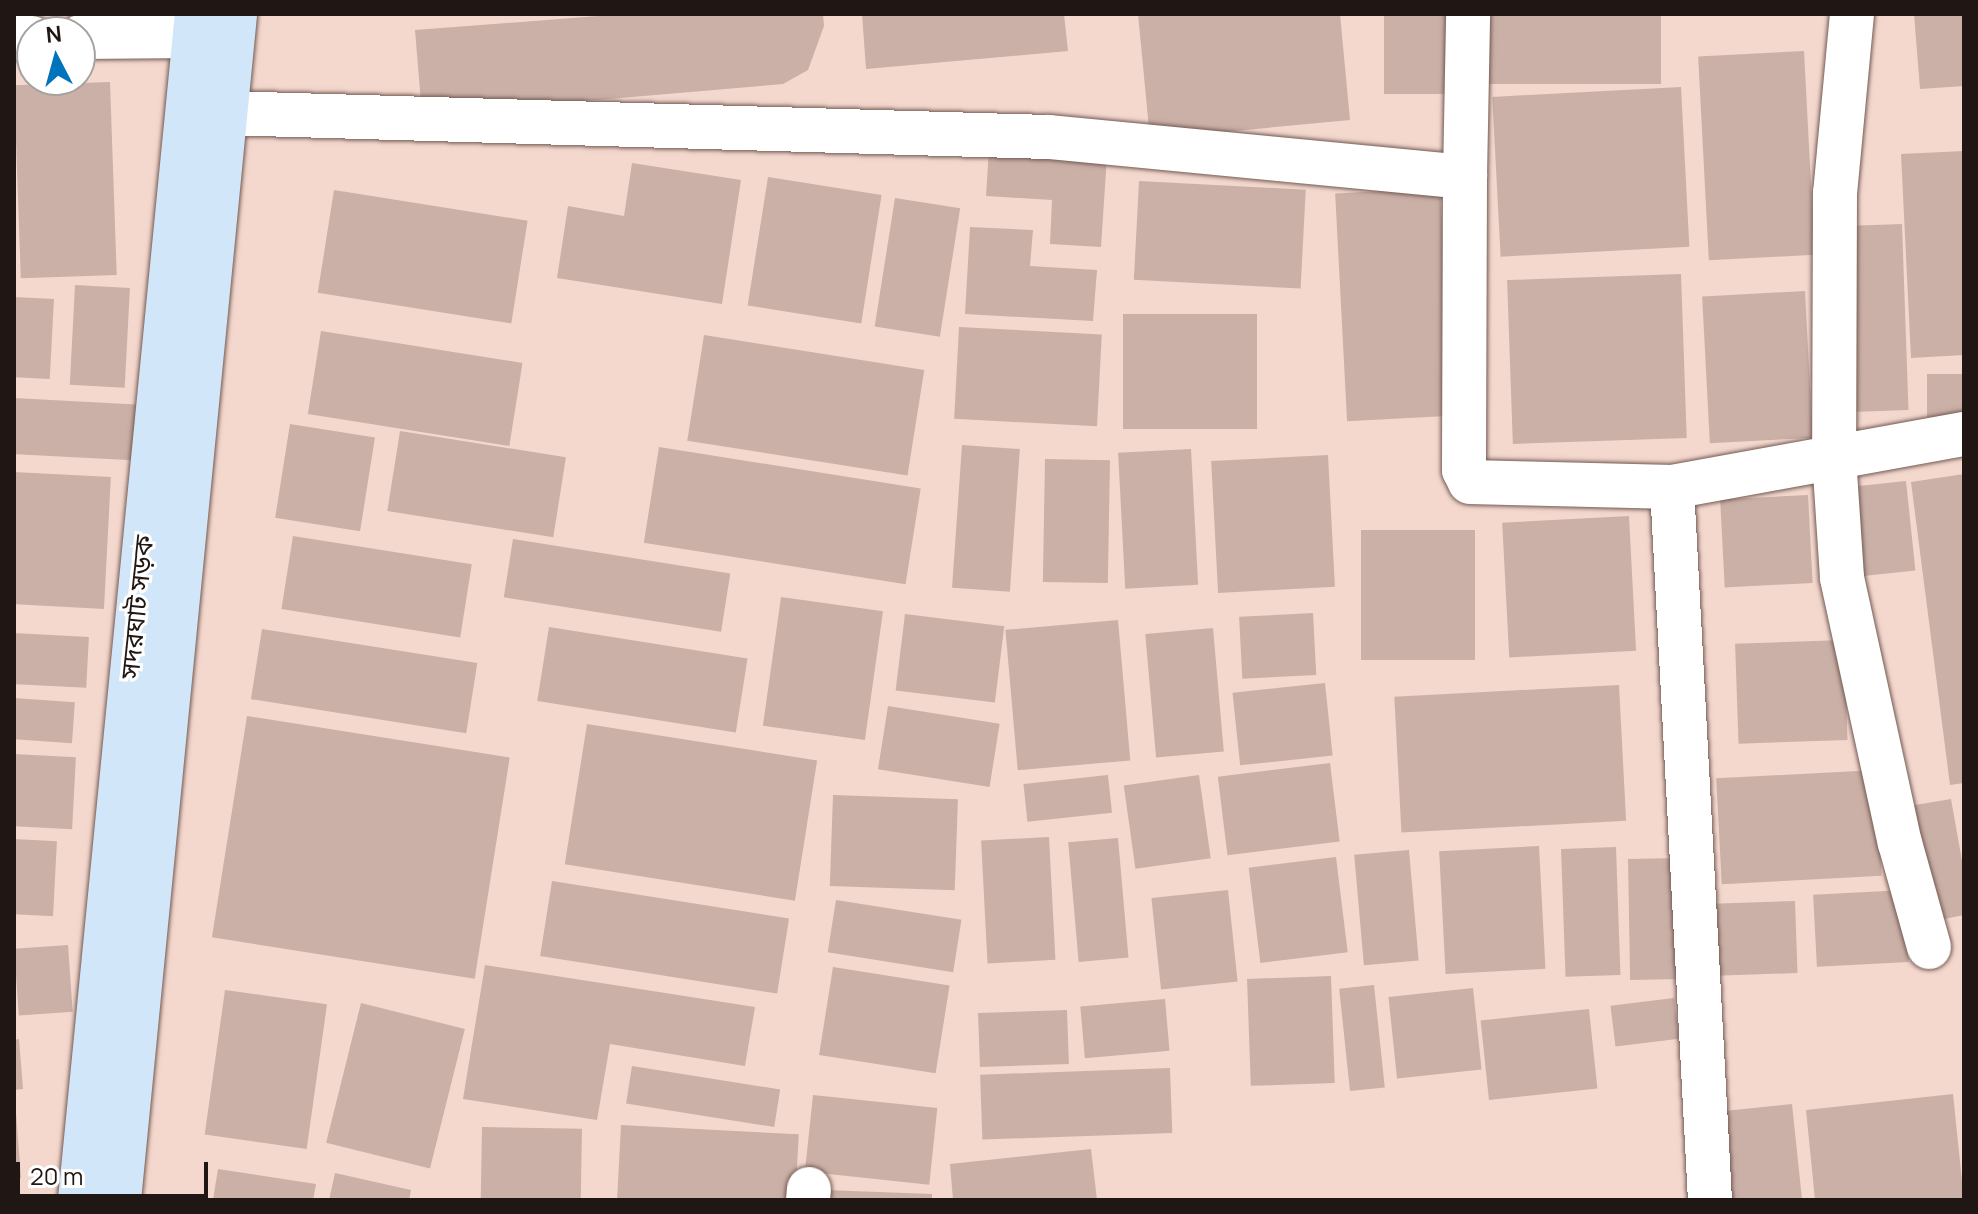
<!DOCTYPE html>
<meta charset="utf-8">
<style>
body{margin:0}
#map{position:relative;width:1978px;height:1214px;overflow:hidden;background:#f4d8ce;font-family:Manrope,"Noto Sans Bengali",sans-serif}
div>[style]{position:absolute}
.building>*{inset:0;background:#cbb0a7;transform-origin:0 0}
.roads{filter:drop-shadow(0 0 2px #725a52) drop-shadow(0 0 2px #725a52)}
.minor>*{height:44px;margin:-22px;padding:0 22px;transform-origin:22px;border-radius:22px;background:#fff}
.secondary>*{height:44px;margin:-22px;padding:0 22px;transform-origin:22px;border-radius:22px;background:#d2e6f9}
span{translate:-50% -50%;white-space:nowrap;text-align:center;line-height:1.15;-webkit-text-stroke:6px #fff;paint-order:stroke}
.street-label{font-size:26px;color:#201613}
.frame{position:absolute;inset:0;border:16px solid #201613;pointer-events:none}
.north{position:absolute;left:16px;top:16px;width:80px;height:80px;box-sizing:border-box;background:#fff;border:2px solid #a6a2a1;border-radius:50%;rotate:354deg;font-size:22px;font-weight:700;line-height:32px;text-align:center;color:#201613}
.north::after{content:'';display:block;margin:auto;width:28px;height:36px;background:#0073bd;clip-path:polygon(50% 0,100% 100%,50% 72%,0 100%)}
.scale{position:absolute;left:16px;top:1162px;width:192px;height:36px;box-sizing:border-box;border:4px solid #201613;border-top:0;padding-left:10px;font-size:24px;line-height:28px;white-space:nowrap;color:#201613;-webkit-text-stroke:6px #fff;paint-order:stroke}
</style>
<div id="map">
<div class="building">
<i style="clip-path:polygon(624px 14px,823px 14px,824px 26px,808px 70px,783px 84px,422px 115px,415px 30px)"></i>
<i style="clip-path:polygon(862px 14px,1064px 14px,1068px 51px,866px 69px)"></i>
<i style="clip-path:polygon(1138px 14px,1340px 14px,1350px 120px,1150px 139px)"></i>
<i style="left:1384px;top:14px;width:62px;height:80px"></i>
<i style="left:1486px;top:14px;width:175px;height:70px"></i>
<i style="clip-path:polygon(1914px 14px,1964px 14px,1964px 86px,1920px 89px)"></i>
<i style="left:1804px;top:51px;width:204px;height:106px;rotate:87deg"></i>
<i style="left:110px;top:82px;width:193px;height:96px;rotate:88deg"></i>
<i style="left:1681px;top:87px;width:160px;height:189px;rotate:87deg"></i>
<i style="clip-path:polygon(989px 149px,1107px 156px,1101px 247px,1050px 244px,1052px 200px,986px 196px)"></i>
<i style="clip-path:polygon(1964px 151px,1964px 355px,1911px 358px,1901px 154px)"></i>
<i style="clip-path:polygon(632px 163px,741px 180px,722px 304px,557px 278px,568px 206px,624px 216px)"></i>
<i style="left:768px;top:177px;width:115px;height:130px;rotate:9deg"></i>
<i style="left:1139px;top:181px;width:167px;height:99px;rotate:3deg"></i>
<i style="left:1440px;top:188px;width:228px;height:105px;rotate:87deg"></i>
<i style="left:334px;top:190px;width:196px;height:104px;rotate:9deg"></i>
<i style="left:895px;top:198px;width:66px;height:130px;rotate:9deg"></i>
<i style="left:1902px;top:224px;width:186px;height:57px;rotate:88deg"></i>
<i style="clip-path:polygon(970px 227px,1033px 230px,1030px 266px,1097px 270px,1093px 321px,965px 314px)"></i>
<i style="left:1681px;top:274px;width:164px;height:174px;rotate:88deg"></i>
<i style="left:75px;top:285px;width:55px;height:100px;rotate:3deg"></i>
<i style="left:1805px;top:291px;width:147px;height:103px;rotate:87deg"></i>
<i style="left:14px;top:297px;width:40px;height:80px;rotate:3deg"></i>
<i style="left:1257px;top:314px;width:115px;height:134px;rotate:90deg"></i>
<i style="left:959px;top:327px;width:143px;height:92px;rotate:3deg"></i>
<i style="left:321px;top:331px;width:204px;height:84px;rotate:9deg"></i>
<i style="left:704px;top:335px;width:223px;height:107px;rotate:9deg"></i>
<i style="left:1964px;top:374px;width:43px;height:37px;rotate:90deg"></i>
<i style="left:14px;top:398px;width:122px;height:56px;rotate:3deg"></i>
<i style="left:290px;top:424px;width:86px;height:95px;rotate:9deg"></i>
<i style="left:400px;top:431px;width:168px;height:81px;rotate:9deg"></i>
<i style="left:962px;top:445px;width:58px;height:143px;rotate:4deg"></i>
<i style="left:659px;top:447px;width:265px;height:97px;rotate:9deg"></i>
<i style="left:1191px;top:449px;width:136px;height:73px;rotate:87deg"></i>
<i style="left:1328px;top:455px;width:132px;height:117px;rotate:87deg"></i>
<i style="left:1045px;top:459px;width:65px;height:123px;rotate:1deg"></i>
<i style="left:14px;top:472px;width:97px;height:132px;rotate:3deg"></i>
<i style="clip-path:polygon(1964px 474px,1964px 783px,1950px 785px,1911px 482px)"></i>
<i style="left:1906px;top:481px;width:90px;height:62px;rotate:84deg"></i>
<i style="left:1808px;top:495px;width:88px;height:88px;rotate:87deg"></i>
<i style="left:1629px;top:516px;width:135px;height:127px;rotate:87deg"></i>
<i style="left:1475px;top:530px;width:130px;height:114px;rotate:90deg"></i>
<i style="left:293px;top:536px;width:181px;height:74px;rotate:9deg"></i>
<i style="left:513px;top:539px;width:220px;height:59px;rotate:9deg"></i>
<i style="left:781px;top:597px;width:103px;height:130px;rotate:8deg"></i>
<i style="left:1313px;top:613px;width:62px;height:74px;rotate:87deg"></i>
<i style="left:905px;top:614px;width:100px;height:77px;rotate:7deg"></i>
<i style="left:1118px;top:620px;width:141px;height:113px;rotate:85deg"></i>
<i style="left:549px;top:627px;width:201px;height:75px;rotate:9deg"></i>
<i style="left:1213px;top:628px;width:124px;height:68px;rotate:85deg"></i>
<i style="left:262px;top:629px;width:218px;height:71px;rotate:9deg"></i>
<i style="left:14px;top:633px;width:75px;height:51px;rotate:3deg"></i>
<i style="left:1844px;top:640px;width:100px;height:109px;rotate:88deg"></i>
<i style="left:1325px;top:683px;width:73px;height:93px;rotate:84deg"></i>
<i style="left:1619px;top:685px;width:136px;height:225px;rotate:87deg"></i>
<i style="left:14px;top:698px;width:61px;height:41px;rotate:4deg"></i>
<i style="left:888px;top:706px;width:113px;height:64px;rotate:9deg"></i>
<i style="left:247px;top:716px;width:266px;height:224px;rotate:9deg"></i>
<i style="left:587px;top:724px;width:233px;height:142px;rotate:9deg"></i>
<i style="left:14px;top:754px;width:62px;height:72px;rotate:3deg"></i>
<i style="left:1330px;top:763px;width:79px;height:113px;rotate:83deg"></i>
<i style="left:1876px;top:770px;width:106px;height:160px;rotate:87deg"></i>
<i style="left:1108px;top:775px;width:38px;height:85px;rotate:84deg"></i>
<i style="left:1199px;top:775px;width:84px;height:76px;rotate:82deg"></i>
<i style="left:833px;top:795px;width:125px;height:91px;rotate:2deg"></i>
<i style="clip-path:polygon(1951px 799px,1964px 872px,1964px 915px,1924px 923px,1903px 807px)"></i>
<i style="left:1049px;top:837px;width:123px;height:68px;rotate:87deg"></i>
<i style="left:1118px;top:838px;width:120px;height:50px;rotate:85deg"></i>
<i style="left:14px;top:839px;width:43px;height:75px;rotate:3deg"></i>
<i style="left:1539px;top:846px;width:123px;height:100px;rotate:87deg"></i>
<i style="left:1616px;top:847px;width:128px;height:55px;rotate:88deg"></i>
<i style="left:1409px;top:850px;width:111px;height:55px;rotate:85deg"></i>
<i style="left:1336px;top:857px;width:96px;height:88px;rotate:83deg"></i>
<i style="left:1680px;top:858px;width:121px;height:52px;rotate:89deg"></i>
<i style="left:552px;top:881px;width:240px;height:76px;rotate:9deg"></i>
<i style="left:1228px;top:890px;width:92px;height:77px;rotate:84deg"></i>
<i style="left:1905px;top:890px;width:72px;height:92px;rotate:87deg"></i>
<i style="left:836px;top:900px;width:127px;height:53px;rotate:9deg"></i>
<i style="left:1795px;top:901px;width:72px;height:82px;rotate:88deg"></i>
<i style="left:68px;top:945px;width:67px;height:54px;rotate:86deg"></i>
<i style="clip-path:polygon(485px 965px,755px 1007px,745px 1066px,610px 1044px,597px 1120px,463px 1099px)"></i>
<i style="left:833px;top:967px;width:118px;height:89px;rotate:9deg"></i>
<i style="left:1331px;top:976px;width:107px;height:84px;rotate:88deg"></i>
<i style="left:1374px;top:985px;width:103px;height:35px;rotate:84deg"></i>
<i style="left:1473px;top:988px;width:82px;height:85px;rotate:84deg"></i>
<i style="left:225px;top:990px;width:103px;height:146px;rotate:8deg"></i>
<i style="left:1674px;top:998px;width:41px;height:64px;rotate:83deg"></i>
<i style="left:1165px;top:999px;width:52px;height:85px;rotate:85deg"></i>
<i style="left:361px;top:1003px;width:107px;height:144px;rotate:14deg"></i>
<i style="left:1589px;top:1009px;width:80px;height:109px;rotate:84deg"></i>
<i style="left:1067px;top:1010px;width:54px;height:89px;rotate:88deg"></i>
<i style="clip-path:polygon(19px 1039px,23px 1089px,14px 1090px,14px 1040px)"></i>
<i style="left:632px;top:1066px;width:150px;height:38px;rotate:9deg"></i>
<i style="left:1170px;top:1068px;width:65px;height:190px;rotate:88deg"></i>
<i style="clip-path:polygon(1953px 1094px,1964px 1200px,1815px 1200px,1806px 1110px)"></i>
<i style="left:813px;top:1095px;width:125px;height:77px;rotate:6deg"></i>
<i style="left:1792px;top:1104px;width:97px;height:75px;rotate:84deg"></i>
<i style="clip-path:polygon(16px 1112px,21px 1178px,14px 1179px,14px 1113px)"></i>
<i style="left:621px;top:1125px;width:178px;height:75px;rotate:3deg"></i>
<i style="left:482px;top:1127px;width:100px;height:73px;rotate:1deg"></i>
<i style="clip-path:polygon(1091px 1149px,1097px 1200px,953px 1200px,950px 1164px)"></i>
<i style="clip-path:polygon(218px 1169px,316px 1184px,313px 1200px,213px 1200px)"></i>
<i style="clip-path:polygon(335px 1173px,411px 1190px,409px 1200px,329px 1200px)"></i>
<i style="clip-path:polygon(825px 1190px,932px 1194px,932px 1200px,824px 1200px)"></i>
</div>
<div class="roads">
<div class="minor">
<i style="left:1852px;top:14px;width:180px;rotate:95.4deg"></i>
<i style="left:1835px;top:193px;width:264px;rotate:90.2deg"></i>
<i style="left:1834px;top:457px;width:121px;rotate:86.2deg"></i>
<i style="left:1842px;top:578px;width:271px;rotate:77.7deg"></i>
<i style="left:1900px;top:843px;width:108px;rotate:74.4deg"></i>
<i style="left:80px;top:37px;width:115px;rotate:-0.5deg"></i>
<i style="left:14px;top:38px;width:18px"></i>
<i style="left:225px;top:113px;width:824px;rotate:1.67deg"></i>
<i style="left:1049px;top:137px;width:418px;rotate:5.5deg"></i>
<i style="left:1465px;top:177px;width:293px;rotate:90.2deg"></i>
<i style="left:1464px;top:470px;width:13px;rotate:63deg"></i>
<i style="left:1470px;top:482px;width:202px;rotate:1.4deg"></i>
<i style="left:1465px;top:177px;width:163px;rotate:-88.9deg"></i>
<i style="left:808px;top:1200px;width:11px;rotate:-85deg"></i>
<i style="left:1710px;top:1200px;width:714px;rotate:-93.05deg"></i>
<i style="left:1672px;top:487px;width:297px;rotate:-10.3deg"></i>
</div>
<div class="secondary">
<i style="left:80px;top:1200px;width:1192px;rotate:-84.37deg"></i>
<i style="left:119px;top:1200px;width:1192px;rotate:-84.41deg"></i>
</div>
</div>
<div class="street-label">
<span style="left:137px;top:607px;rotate:-84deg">সদরঘাট সড়ক</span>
</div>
<div class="frame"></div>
<div class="north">N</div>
<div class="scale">20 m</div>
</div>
